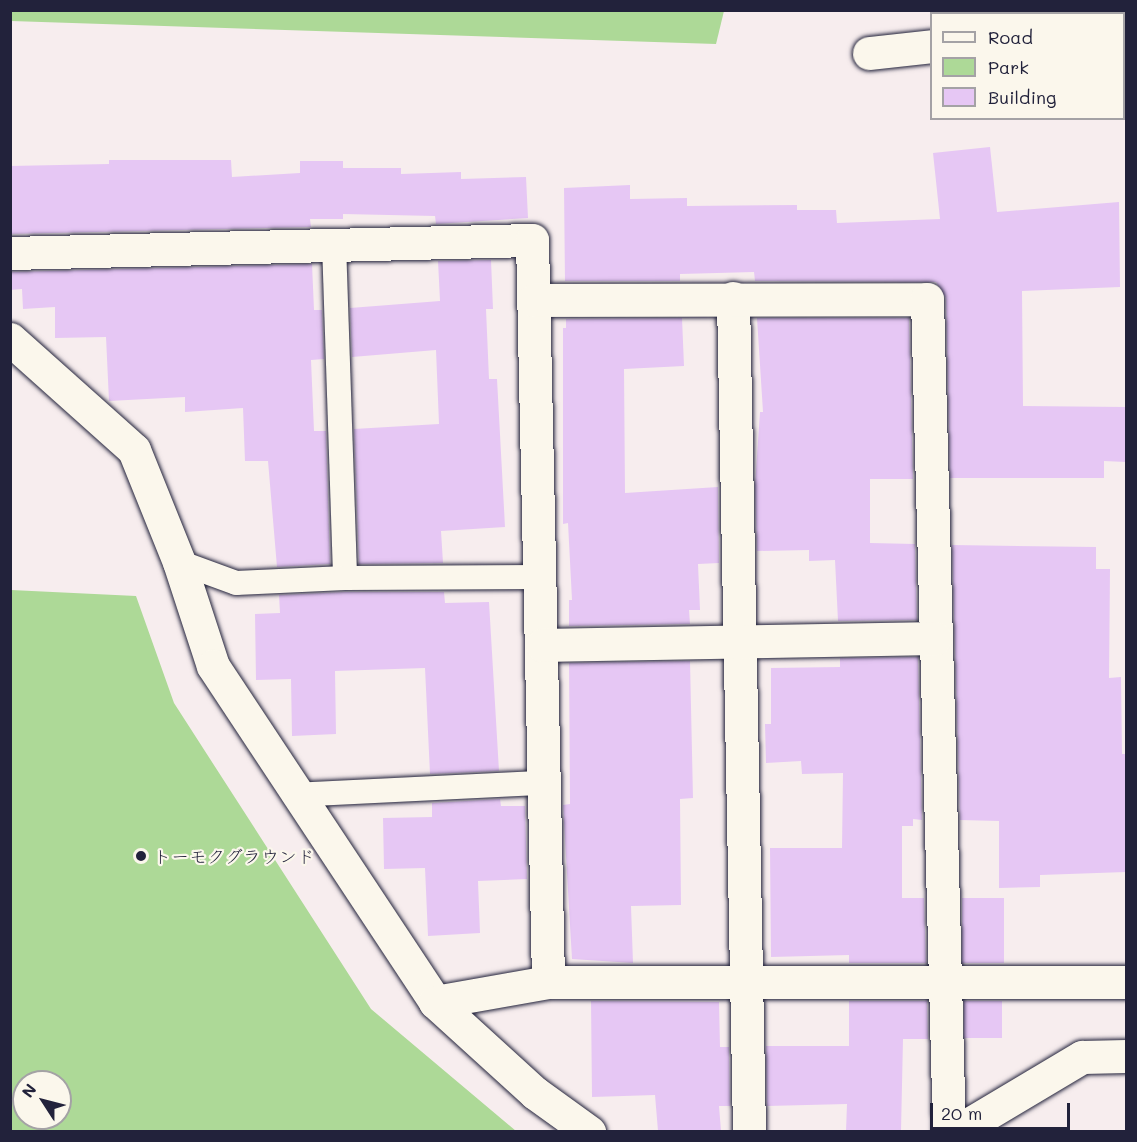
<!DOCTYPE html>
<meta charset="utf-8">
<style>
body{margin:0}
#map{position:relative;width:1137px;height:1142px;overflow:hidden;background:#f7edee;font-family:Mali,"Klee One",sans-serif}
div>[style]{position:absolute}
.green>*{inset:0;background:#add997}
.building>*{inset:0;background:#e6c7f4;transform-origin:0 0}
.roads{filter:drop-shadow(0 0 2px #22223b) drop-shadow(0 0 2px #22223b)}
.service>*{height:24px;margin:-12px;padding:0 12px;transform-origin:12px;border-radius:12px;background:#fbf7ec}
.minor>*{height:33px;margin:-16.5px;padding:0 16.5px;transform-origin:16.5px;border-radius:16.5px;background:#fbf7ec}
.dots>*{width:16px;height:16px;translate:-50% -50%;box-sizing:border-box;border:3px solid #fbf7ec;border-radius:50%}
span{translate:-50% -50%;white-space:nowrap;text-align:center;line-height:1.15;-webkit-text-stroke:4.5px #fbf7ec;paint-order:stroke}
.poi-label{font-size:18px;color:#22223b}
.left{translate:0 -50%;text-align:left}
.frame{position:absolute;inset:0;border:12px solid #22223b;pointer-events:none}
.legend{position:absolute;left:930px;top:12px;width:195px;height:108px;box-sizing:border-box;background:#fbf7ec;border:2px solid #a4a2a5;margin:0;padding:8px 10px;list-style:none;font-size:18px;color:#22223b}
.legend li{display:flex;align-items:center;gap:12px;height:30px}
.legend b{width:30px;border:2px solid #a4a2a5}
.north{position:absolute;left:12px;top:1070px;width:60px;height:60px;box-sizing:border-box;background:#fbf7ec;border:2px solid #a4a2a5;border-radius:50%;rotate:306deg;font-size:16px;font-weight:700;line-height:24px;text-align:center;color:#22223b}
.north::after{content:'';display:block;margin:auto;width:21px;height:27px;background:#22223b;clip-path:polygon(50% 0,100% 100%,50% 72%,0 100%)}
.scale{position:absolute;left:930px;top:1103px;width:140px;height:27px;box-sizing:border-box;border:3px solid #22223b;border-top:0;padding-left:8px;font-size:18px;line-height:21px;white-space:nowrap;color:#22223b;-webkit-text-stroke:4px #fbf7ec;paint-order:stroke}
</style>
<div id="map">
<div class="green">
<i style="clip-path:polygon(11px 10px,724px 10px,724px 11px,716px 44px,11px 21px)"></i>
<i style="clip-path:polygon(evenodd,11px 590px,136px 596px,174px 703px,371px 1009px,516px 1131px,11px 1131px,11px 590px,24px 1082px,60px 1082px,60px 1118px,24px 1118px,24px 1082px)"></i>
</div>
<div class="building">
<i style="clip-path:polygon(990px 147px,997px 212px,1119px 202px,1120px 287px,1022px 291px,1023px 406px,1126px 407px,1126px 462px,1104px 461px,1104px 478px,950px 478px,946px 298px,936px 282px,755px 281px,754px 272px,680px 274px,680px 281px,565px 281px,564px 188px,630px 185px,630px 199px,687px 198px,687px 206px,797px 205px,797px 210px,836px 210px,837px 223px,940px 219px,933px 153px)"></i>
<i style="clip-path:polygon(109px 160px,231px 160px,232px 177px,300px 173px,300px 161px,343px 161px,343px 168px,401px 168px,401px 174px,461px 172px,461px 179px,526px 177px,528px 218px,436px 224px,435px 216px,343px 214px,343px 219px,310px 219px,311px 227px,10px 234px,10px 166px,109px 164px)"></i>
<i style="clip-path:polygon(491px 260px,493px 309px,486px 309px,489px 379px,497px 379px,505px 527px,441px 531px,443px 563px,359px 564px,354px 429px,439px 424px,436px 350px,352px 357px,350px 308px,440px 301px,438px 261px)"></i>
<i style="clip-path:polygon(312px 264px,314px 310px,322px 310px,324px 359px,311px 360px,314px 431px,326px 431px,330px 564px,277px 567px,268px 461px,245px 461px,243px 408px,185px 412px,185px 397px,109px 401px,106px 337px,55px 338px,55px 307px,23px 309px,22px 289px,10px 290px,10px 272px)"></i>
<i style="clip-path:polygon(682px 318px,684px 366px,624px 369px,625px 493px,718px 487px,719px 563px,698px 564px,700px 610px,689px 610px,690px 624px,569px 626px,569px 600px,572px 600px,568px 523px,563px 524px,563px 328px,566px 328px,566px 319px)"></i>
<i style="clip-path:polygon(757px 318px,909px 318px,913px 479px,870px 479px,870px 543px,915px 544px,917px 620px,838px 621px,835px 560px,809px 561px,809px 550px,757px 551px,755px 485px,760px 412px,763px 412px)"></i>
<i style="clip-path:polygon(952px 545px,1096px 547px,1096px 569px,1110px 569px,1109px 678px,1121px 677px,1122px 754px,1126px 754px,1126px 872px,1040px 875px,1040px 887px,999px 888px,999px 821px,960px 820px)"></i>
<i style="clip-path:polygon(345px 592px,444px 592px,445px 603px,489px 602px,499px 771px,430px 774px,425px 668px,335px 671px,336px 734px,292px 736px,291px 679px,256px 680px,255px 614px,280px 613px,279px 595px)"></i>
<i style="clip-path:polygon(918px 657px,922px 820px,913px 819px,913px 826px,902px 826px,902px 898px,924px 898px,926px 963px,849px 963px,849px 955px,771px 957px,770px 848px,842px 848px,843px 773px,802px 774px,801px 761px,766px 763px,765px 724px,771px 724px,771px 668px,840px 667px,840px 658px)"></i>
<i style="clip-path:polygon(690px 661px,693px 798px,680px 799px,681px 905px,631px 906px,633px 963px,572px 959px,563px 805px,570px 804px,569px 663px)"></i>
<i style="clip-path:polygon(500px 799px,501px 806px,525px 806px,527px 879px,478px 881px,480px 933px,428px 936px,425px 868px,384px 869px,383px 818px,432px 817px,432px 803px)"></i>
<i style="left:962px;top:898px;width:42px;height:65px"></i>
<i style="clip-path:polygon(591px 1001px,719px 1002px,720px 1047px,729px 1047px,730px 1106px,719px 1106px,721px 1131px,658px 1131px,655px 1095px,592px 1097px)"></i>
<i style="clip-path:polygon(849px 1001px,927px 1001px,928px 1039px,903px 1039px,901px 1131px,846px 1131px,847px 1104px,767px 1106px,766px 1046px,849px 1046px)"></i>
<i style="left:964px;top:1001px;width:38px;height:37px"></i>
</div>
<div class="roads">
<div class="service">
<i style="left:334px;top:243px;width:335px;rotate:88.1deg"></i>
<i style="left:179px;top:562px;width:61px;rotate:20.2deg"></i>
<i style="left:236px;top:583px;width:109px;rotate:-2.6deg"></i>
<i style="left:345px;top:578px;width:194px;rotate:-0.3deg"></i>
<i style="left:294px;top:795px;width:248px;rotate:-2.8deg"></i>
</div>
<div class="minor">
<i style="left:1097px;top:14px;width:5px;rotate:-11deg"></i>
<i style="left:1124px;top:39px;width:4px;rotate:56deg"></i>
<i style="left:869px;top:53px;width:63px;rotate:-6.3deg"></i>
<i style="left:10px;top:253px;width:522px;rotate:-1.43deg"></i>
<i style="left:532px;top:240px;width:742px;rotate:88.76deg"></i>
<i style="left:733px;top:298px;width:834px;rotate:88.9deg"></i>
<i style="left:534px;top:300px;width:393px;rotate:-0.1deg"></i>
<i style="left:927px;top:299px;width:833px;rotate:88.49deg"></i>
<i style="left:10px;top:339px;width:166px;rotate:41.8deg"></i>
<i style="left:134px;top:450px;width:121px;rotate:68.1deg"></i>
<i style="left:179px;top:562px;width:109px;rotate:71.9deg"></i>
<i style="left:213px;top:666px;width:403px;rotate:56.5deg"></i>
<i style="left:435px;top:1002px;width:135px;rotate:42.3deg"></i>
<i style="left:535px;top:1093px;width:67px;rotate:35.8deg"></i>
<i style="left:542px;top:645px;width:393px;rotate:-1deg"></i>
<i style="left:435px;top:1002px;width:115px;rotate:-10deg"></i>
<i style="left:548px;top:982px;width:578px"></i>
<i style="left:956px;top:1132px;width:147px;rotate:-30.8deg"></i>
<i style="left:1082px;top:1057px;width:44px;rotate:-1.3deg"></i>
</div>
</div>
<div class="dots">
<i style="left:141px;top:856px;background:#22223b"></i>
</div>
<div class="poi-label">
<span class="left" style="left:153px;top:856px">トーモクグラウンド</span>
</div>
<div class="frame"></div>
<ul class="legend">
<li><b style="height:8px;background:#fbf7ec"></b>Road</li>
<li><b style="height:16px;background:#add997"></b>Park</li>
<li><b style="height:16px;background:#e6c7f4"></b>Building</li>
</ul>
<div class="north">N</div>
<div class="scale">20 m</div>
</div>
